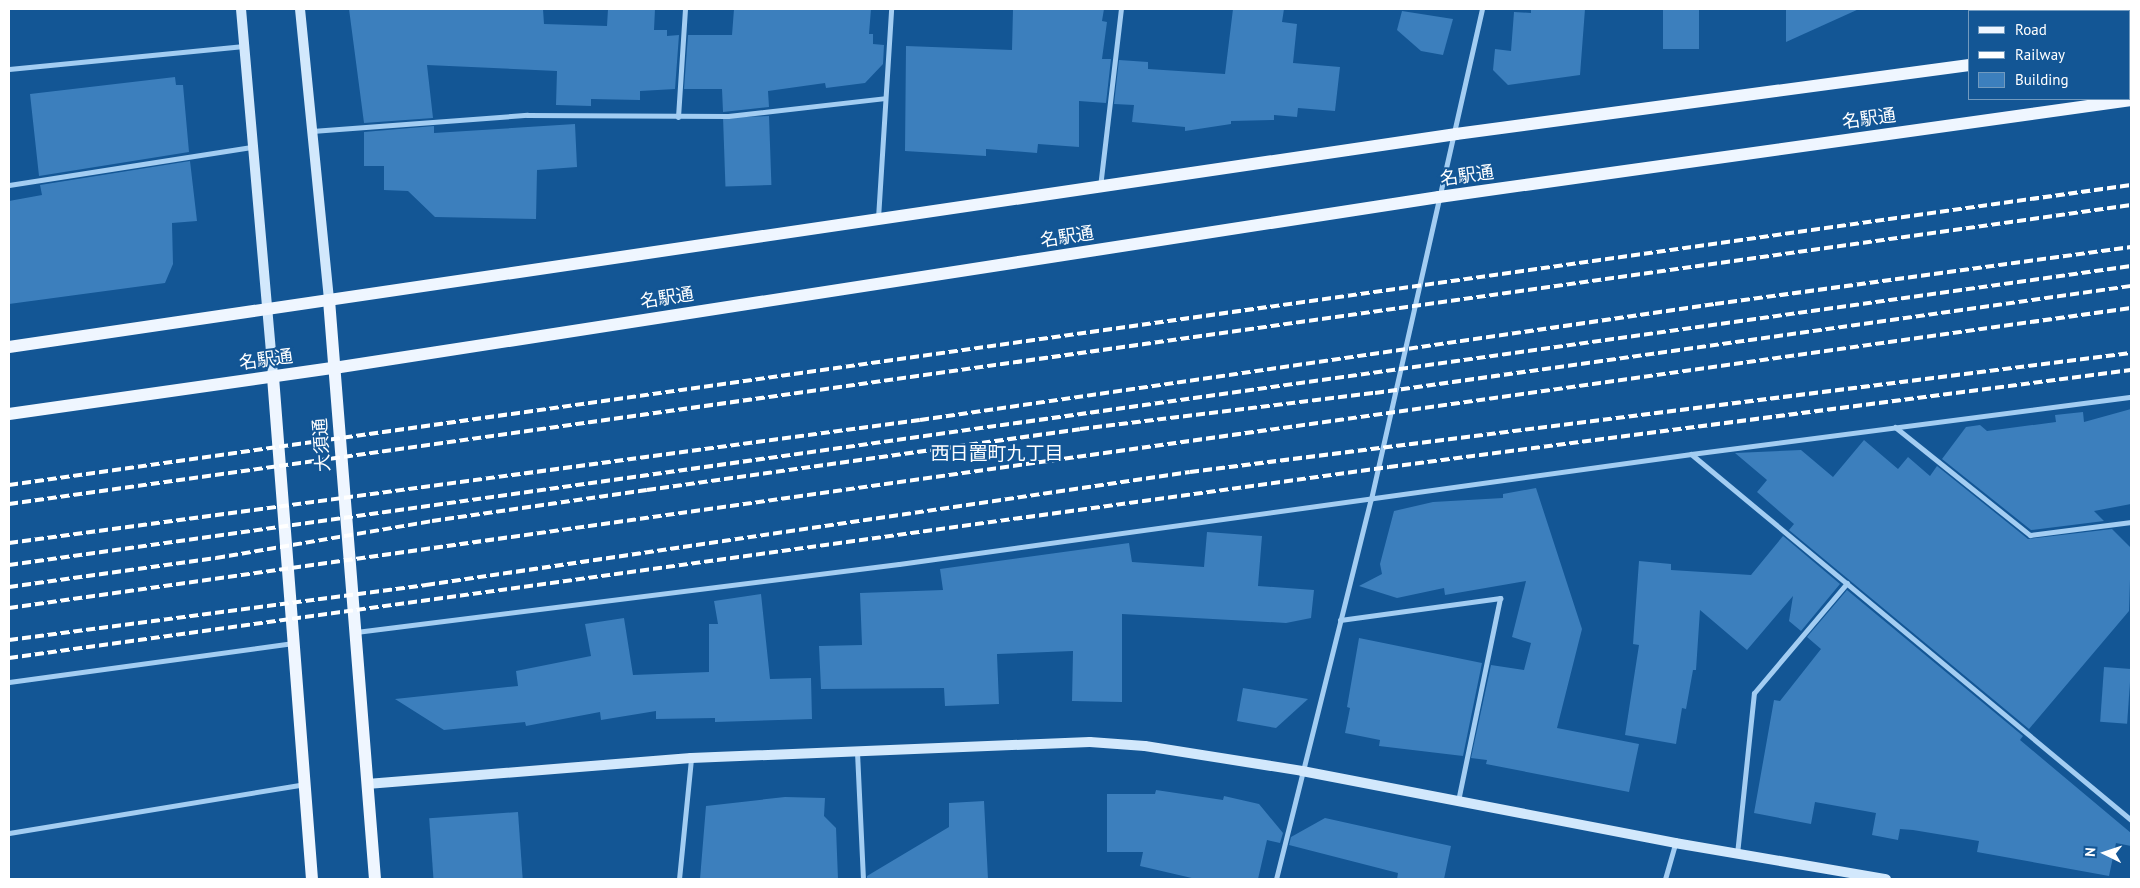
<!DOCTYPE html>
<meta charset="utf-8">
<style>
body{margin:0}
#map{position:relative;width:2140px;height:888px;overflow:hidden;background:#135695;font-family:"PT Sans","Noto Sans JP",sans-serif}
div>[style]{position:absolute}
.building>*{inset:0;background:#3c7fbd;transform-origin:0 0}
.street>*{height:5px;margin:-2.5px;padding:0 2.5px;transform-origin:2.5px;border-radius:2.5px;background:#a3cdf2}
.secondary>*{height:10px;margin:-5px;padding:0 5px;transform-origin:5px;border-radius:5px;background:#d2e8fc}
.primary>*{height:12px;margin:-6px;padding:0 6px;transform-origin:6px;border-radius:6px;background:#eff6ff}
.rail>*{height:4px;margin-top:-2px;transform-origin:0;background:repeating-linear-gradient(90deg,#fff 0 9px,transparent 0 13px)}
span{translate:-50% -50%;white-space:nowrap;text-align:center;line-height:1.15;-webkit-text-stroke:4px #135695;paint-order:stroke}
.street-label{font-size:18px;color:#fff}
.neighbourhood-label{font-size:19px;color:#fff}
.frame{position:absolute;inset:0;border:10px solid #fff;pointer-events:none}
.legend{position:absolute;left:1968px;top:10px;width:162px;height:90px;box-sizing:border-box;background:#135695;border:1px solid #719abf;margin:0;padding:6px 9px;list-style:none;font-size:15px;color:#fff}
.legend li{display:flex;align-items:center;gap:10px;height:25px}
.legend b{width:25px;border:1px solid #719abf}
.north{position:absolute;left:2080px;top:828px;width:50px;height:50px;-webkit-text-stroke:4px #135695;paint-order:stroke;rotate:274deg;font-size:14px;font-weight:700;line-height:20px;text-align:center;color:#fff}
.north::after{content:'';display:block;margin:auto;width:18px;height:22px;background:#fff;clip-path:polygon(50% 0,100% 100%,50% 72%,0 100%)}
</style>
<div id="map">
<div class="building">
<i style="clip-path:polygon(349px 9px,543px 9px,544px 24px,607px 26px,608px 9px,655px 9px,654px 30px,667px 30px,667px 36px,679px 35px,675px 89px,640px 91px,640px 100px,591px 99px,591px 106px,556px 105px,557px 71px,427px 65px,433px 118px,364px 123px)"></i>
<i style="clip-path:polygon(734px 9px,871px 9px,869px 34px,873px 34px,873px 44px,884px 45px,883px 64px,865px 83px,826px 88px,825px 83px,768px 91px,769px 107px,723px 112px,722px 89px,684px 89px,688px 35px,732px 35px)"></i>
<i style="clip-path:polygon(1013px 9px,1104px 9px,1102px 21px,1107px 22px,1102px 59px,1111px 59px,1106px 103px,1079px 101px,1079px 147px,1038px 144px,1037px 153px,986px 149px,986px 156px,905px 151px,906px 46px,1012px 50px)"></i>
<i style="clip-path:polygon(1233px 9px,1284px 9px,1282px 22px,1297px 24px,1293px 63px,1340px 67px,1335px 111px,1298px 108px,1297px 117px,1274px 115px,1274px 120px,1231px 121px,1231px 124px,1185px 131px,1185px 127px,1132px 122px,1134px 105px,1114px 104px,1119px 60px,1148px 62px,1148px 69px,1225px 74px)"></i>
<i style="clip-path:polygon(1531px 9px,1585px 9px,1580px 75px,1508px 85px,1493px 70px,1495px 49px,1511px 51px,1514px 12px,1531px 13px)"></i>
<i style="left:1663px;top:9px;width:36px;height:40px"></i>
<i style="clip-path:polygon(1786px 9px,1859px 9px,1786px 42px)"></i>
<i style="clip-path:polygon(1402px 11px,1453px 19px,1443px 55px,1421px 51px,1397px 30px)"></i>
<i style="clip-path:polygon(175px 77px,176px 85px,183px 85px,189px 152px,39px 176px,30px 94px)"></i>
<i style="left:769px;top:116px;width:69px;height:46px;rotate:88deg"></i>
<i style="clip-path:polygon(575px 124px,577px 167px,537px 170px,536px 219px,435px 217px,408px 191px,384px 190px,384px 166px,364px 166px,364px 132px,434px 126px,434px 133px)"></i>
<i style="clip-path:polygon(190px 161px,197px 221px,172px 223px,173px 264px,165px 283px,9px 304px,9px 201px,42px 195px,40px 185px)"></i>
<i style="clip-path:polygon(2131px 409px,2131px 504px,2094px 511px,2104px 521px,2031px 530px,1942px 459px,1966px 427px,1980px 425px,1987px 431px,2056px 422px,2055px 415px,2083px 412px,2084px 422px)"></i>
<i style="clip-path:polygon(1864px 440px,1898px 469px,1908px 457px,1930px 476px,1937px 466px,2028px 539px,2112px 529px,2131px 548px,2129px 611px,2029px 729px,1789px 530px,1794px 524px,1757px 492px,1767px 480px,1735px 453px,1801px 450px,1833px 477px)"></i>
<i style="clip-path:polygon(1536px 488px,1582px 629px,1557px 728px,1639px 744px,1629px 792px,1486px 764px,1487px 760px,1471px 758px,1491px 665px,1524px 670px,1531px 643px,1512px 637px,1526px 581px,1445px 595px,1444px 588px,1397px 598px,1359px 586px,1382px 574px,1380px 564px,1394px 511px,1433px 502px,1503px 498px,1503px 494px)"></i>
<i style="clip-path:polygon(1207px 532px,1262px 536px,1258px 586px,1314px 590px,1311px 618px,1286px 623px,1122px 614px,1122px 702px,1072px 701px,1073px 651px,997px 654px,999px 704px,945px 706px,944px 688px,821px 689px,819px 646px,862px 645px,860px 593px,943px 590px,940px 569px,1129px 543px,1132px 562px,1204px 567px)"></i>
<i style="clip-path:polygon(1783px 536px,1840px 584px,1801px 631px,1789px 621px,1793px 596px,1747px 650px,1700px 610px,1696px 670px,1693px 670px,1686px 709px,1682px 708px,1676px 744px,1625px 735px,1639px 645px,1633px 644px,1639px 561px,1671px 564px,1671px 570px,1751px 575px)"></i>
<i style="clip-path:polygon(1847px 590px,2023px 736px,2020px 740px,2131px 833px,2131px 846px,2116px 843px,2109px 876px,1977px 852px,1979px 841px,1913px 830px,1900px 829px,1898px 840px,1872px 835px,1876px 813px,1815px 802px,1811px 824px,1754px 813px,1774px 700px,1780px 701px,1821px 649px,1807px 637px)"></i>
<i style="clip-path:polygon(761px 594px,770px 679px,811px 678px,812px 719px,715px 722px,715px 718px,656px 719px,656px 711px,601px 720px,600px 712px,526px 726px,525px 722px,444px 730px,395px 699px,518px 686px,516px 671px,591px 656px,585px 624px,624px 618px,633px 675px,709px 672px,709px 624px,718px 624px,714px 601px)"></i>
<i style="clip-path:polygon(1359px 638px,1482px 663px,1463px 756px,1379px 746px,1380px 740px,1345px 733px,1350px 708px,1347px 707px)"></i>
<i style="left:2104px;top:667px;width:27px;height:55px;rotate:4deg"></i>
<i style="clip-path:polygon(1243px 688px,1308px 699px,1276px 728px,1237px 721px)"></i>
<i style="clip-path:polygon(1156px 790px,1223px 800px,1224px 796px,1259px 804px,1283px 833px,1280px 843px,1267px 840px,1258px 879px,1196px 879px,1140px 866px,1143px 852px,1107px 852px,1107px 794px,1155px 794px)"></i>
<i style="clip-path:polygon(785px 797px,825px 798px,824px 816px,836px 828px,838px 879px,700px 879px,706px 806px)"></i>
<i style="clip-path:polygon(984px 801px,988px 879px,867px 879px,867px 876px,949px 827px,949px 803px)"></i>
<i style="left:518px;top:812px;width:67px;height:89px;rotate:86deg"></i>
<i style="clip-path:polygon(1325px 818px,1451px 846px,1444px 879px,1397px 879px,1398px 873px,1289px 845px,1291px 837px)"></i>
</div>
<div class="street">
<i style="left:9px;top:69px;width:236px;rotate:-5.6deg"></i>
<i style="left:678px;top:117px;width:108px;rotate:-86.3deg"></i>
<i style="left:312px;top:131px;width:216px;rotate:-4.3deg"></i>
<i style="left:527px;top:115px;width:201px;rotate:0.3deg"></i>
<i style="left:728px;top:116px;width:158px;rotate:-6.5deg"></i>
<i style="left:9px;top:185px;width:247px;rotate:-8.9deg"></i>
<i style="left:1100px;top:187px;width:179px;rotate:-83.3deg"></i>
<i style="left:878px;top:218px;width:209px;rotate:-86.4deg"></i>
<i style="left:1895px;top:427px;width:173px;rotate:38.7deg"></i>
<i style="left:2030px;top:535px;width:102px;rotate:-7.3deg"></i>
<i style="left:1691px;top:454px;width:572px;rotate:39.75deg"></i>
<i style="left:1340px;top:620px;width:162px;rotate:-7.8deg"></i>
<i style="left:1500px;top:598px;width:207px;rotate:101.7deg"></i>
<i style="left:356px;top:632px;width:547px;rotate:-7.14deg"></i>
<i style="left:899px;top:564px;width:800px;rotate:-7.91deg"></i>
<i style="left:1691px;top:454px;width:444px;rotate:-7.4deg"></i>
<i style="left:9px;top:682px;width:287px;rotate:-7.8deg"></i>
<i style="left:857px;top:752px;width:127px;rotate:87.3deg"></i>
<i style="left:9px;top:833px;width:299px;rotate:-9.4deg"></i>
<i style="left:1737px;top:854px;width:162px;rotate:-84deg"></i>
<i style="left:1754px;top:693px;width:144px;rotate:-49.8deg"></i>
<i style="left:679px;top:879px;width:122px;rotate:-84.3deg"></i>
<i style="left:1276px;top:879px;width:392px;rotate:-76deg"></i>
<i style="left:1371px;top:499px;width:502px;rotate:-77.24deg"></i>
<i style="left:1665px;top:879px;width:37px;rotate:-74deg"></i>
</div>
<div class="secondary">
<i style="left:241px;top:9px;width:369px;rotate:85deg"></i>
<i style="left:300px;top:9px;width:292px;rotate:84.3deg"></i>
<i style="left:367px;top:784px;width:325px;rotate:-4.6deg"></i>
<i style="left:691px;top:758px;width:399px;rotate:-2.3deg"></i>
<i style="left:1090px;top:742px;width:55px;rotate:4.2deg"></i>
<i style="left:1145px;top:746px;width:159px;rotate:9deg"></i>
<i style="left:1302px;top:771px;width:380px;rotate:10.9deg"></i>
<i style="left:1675px;top:843px;width:214px;rotate:9.7deg"></i>
</div>
<div class="primary">
<i style="left:2129px;top:43px;width:2px"></i>
<i style="left:329px;top:300px;width:581px;rotate:85.46deg"></i>
<i style="left:9px;top:347px;width:1463px;rotate:-8.37deg"></i>
<i style="left:1456px;top:134px;width:518px;rotate:-7.66deg"></i>
<i style="left:273px;top:377px;width:504px;rotate:85.56deg"></i>
<i style="left:9px;top:414px;width:328px;rotate:-8.1deg"></i>
<i style="left:334px;top:368px;width:1118px;rotate:-8.8deg"></i>
<i style="left:1439px;top:197px;width:699px;rotate:-7.98deg"></i>
</div>
<div class="rail">
<i style="left:9px;top:485px;width:2143px;rotate:-8.05deg"></i>
<i style="left:9px;top:504px;width:2143px;rotate:-8.02deg"></i>
<i style="left:9px;top:543px;width:919px;rotate:-7.69deg"></i>
<i style="left:920px;top:420px;width:803px;rotate:-8.3deg"></i>
<i style="left:1715px;top:304px;width:420px;rotate:-7.8deg"></i>
<i style="left:9px;top:565px;width:2143px;rotate:-8.02deg"></i>
<i style="left:9px;top:587px;width:209px;rotate:-8deg"></i>
<i style="left:216px;top:558px;width:219px;rotate:-9.7deg"></i>
<i style="left:432px;top:521px;width:217px;rotate:-8.2deg"></i>
<i style="left:647px;top:490px;width:437px;rotate:-8deg"></i>
<i style="left:1080px;top:429px;width:297px;rotate:-7deg"></i>
<i style="left:1375px;top:393px;width:764px;rotate:-8.06deg"></i>
<i style="left:9px;top:608px;width:2143px;rotate:-8.05deg"></i>
<i style="left:9px;top:640px;width:421px;rotate:-7.5deg"></i>
<i style="left:426px;top:585px;width:772px;rotate:-8.41deg"></i>
<i style="left:1190px;top:472px;width:948px;rotate:-7.21deg"></i>
<i style="left:9px;top:658px;width:1393px;rotate:-7.88deg"></i>
<i style="left:1389px;top:467px;width:748px;rotate:-7.45deg"></i>
</div>
<div class="street-label">
<span style="left:1869px;top:119px;rotate:-8deg">名駅通</span>
<span style="left:1467px;top:176px;rotate:-8deg">名駅通</span>
<span style="left:1067px;top:237px;rotate:-9deg">名駅通</span>
<span style="left:667px;top:298px;rotate:-9deg">名駅通</span>
<span style="left:266px;top:360px;rotate:-8deg">名駅通</span>
<span style="left:322px;top:445px;rotate:-94deg">大須通</span>
</div>
<div class="neighbourhood-label">
<span style="left:997px;top:454px">西日置町九丁目</span>
</div>
<div class="frame"></div>
<ul class="legend">
<li><b style="height:6px;background:#eff6ff"></b>Road</li>
<li><b style="height:6px;background:#fff"></b>Railway</li>
<li><b style="height:14px;background:#3c7fbd"></b>Building</li>
</ul>
<div class="north">N</div>
</div>
